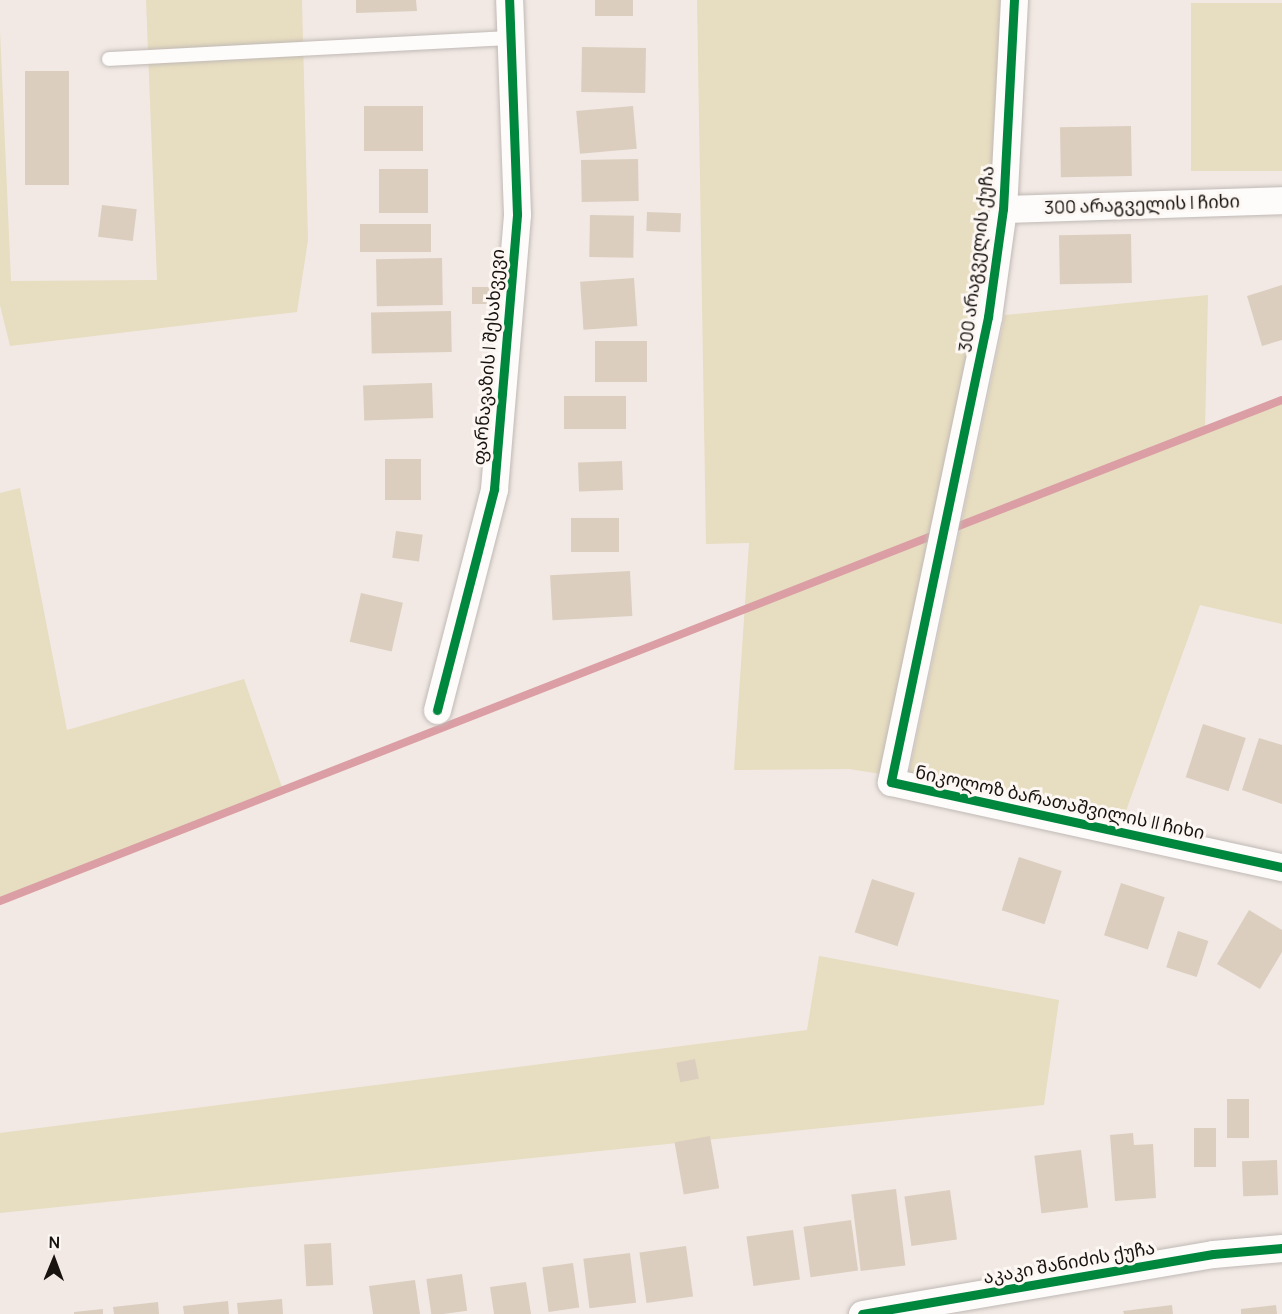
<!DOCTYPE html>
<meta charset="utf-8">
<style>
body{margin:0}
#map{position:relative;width:1282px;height:1314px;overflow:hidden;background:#f2e9e4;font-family:Manrope,"Noto Sans Georgian",sans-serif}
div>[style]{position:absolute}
.green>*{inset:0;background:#e7ddc0;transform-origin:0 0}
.stream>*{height:8px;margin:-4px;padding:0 4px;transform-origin:4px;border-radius:4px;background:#da9ea4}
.building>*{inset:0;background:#dbcebf;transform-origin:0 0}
.roads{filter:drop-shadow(0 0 2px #c0b9b5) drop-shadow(0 0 2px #c0b9b5)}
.lane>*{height:14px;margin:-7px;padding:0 7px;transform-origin:7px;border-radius:7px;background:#fdfcfb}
.street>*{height:27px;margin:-13.5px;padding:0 13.5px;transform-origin:13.5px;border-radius:13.5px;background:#fdfcfb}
.cycleway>*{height:9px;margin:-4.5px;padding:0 4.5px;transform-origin:4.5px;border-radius:4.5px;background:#00873e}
span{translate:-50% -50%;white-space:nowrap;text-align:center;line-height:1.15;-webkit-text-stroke:6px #fdf7f3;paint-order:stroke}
.street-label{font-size:18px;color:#191310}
.north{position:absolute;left:24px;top:1230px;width:60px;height:60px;-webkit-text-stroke:4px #fdf7f3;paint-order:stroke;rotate:1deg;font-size:16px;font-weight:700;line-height:24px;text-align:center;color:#191310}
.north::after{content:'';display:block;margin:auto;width:21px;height:27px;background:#191310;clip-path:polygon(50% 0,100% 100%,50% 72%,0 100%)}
</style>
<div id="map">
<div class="green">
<i style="clip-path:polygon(146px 0,302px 0,308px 240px,297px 312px,10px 346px,0 305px,0 30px,11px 281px,157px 280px)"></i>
<i style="clip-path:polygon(697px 0,1000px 0,992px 212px,977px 319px,881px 774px,849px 769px,734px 770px,749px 543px,706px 544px)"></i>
<i style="left:1282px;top:3px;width:168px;height:91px;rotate:90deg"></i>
<i style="clip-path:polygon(1208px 295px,1205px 429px,1282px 400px,1282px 624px,1200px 605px,1126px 811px,908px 778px,1005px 315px)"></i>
<i style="clip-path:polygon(20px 488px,67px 730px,244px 679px,283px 790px,0 901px,0 493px)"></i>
<i style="clip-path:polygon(819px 956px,1059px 1000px,1044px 1105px,0 1213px,0 1133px,807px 1030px)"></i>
</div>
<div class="stream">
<i style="left:951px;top:529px;width:355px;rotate:-21.3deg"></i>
<i style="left:0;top:901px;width:1006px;rotate:-21.39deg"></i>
</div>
<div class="building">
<i style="clip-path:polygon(356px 0,416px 0,417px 11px,356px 13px)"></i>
<i style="left:595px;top:0;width:38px;height:16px"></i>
<i style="left:582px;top:47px;width:64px;height:45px;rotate:1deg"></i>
<i style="left:25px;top:71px;width:44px;height:114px"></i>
<i style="left:364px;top:106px;width:59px;height:45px"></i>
<i style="left:633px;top:106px;width:43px;height:57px;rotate:85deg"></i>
<i style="left:1131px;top:126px;width:50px;height:71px;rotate:89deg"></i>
<i style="left:638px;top:159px;width:42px;height:57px;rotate:89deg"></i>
<i style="left:379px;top:169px;width:49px;height:44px"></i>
<i style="left:102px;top:205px;width:35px;height:32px;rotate:7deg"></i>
<i style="left:647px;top:212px;width:34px;height:19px;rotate:2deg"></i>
<i style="left:590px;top:215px;width:44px;height:42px;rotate:1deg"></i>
<i style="left:431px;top:224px;width:28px;height:71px;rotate:90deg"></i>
<i style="left:1131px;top:234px;width:49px;height:72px;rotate:89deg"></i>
<i style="left:442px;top:258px;width:47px;height:66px;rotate:89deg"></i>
<i style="left:634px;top:278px;width:48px;height:54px;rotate:86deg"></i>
<i style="clip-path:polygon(1282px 285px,1282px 340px,1262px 346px,1247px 296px)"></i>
<i style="left:499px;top:287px;width:17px;height:27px;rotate:90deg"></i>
<i style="left:451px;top:311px;width:41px;height:80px;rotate:89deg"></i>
<i style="left:595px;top:341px;width:52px;height:41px"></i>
<i style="left:432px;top:383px;width:35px;height:69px;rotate:88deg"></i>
<i style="left:564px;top:396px;width:62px;height:33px"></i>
<i style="left:385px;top:459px;width:36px;height:41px"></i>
<i style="left:622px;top:461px;width:29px;height:44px;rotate:88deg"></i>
<i style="left:571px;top:518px;width:48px;height:34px"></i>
<i style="left:396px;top:531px;width:27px;height:27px;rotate:8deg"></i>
<i style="left:630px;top:571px;width:45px;height:80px;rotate:87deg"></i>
<i style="left:361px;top:593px;width:43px;height:50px;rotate:13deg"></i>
<i style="left:1203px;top:724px;width:45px;height:56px;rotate:18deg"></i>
<i style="clip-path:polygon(1259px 738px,1282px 745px,1282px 804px,1242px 790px)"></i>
<i style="left:1019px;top:857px;width:45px;height:56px;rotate:18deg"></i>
<i style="left:872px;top:879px;width:45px;height:56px;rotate:18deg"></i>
<i style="left:1121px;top:883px;width:46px;height:55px;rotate:18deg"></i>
<i style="clip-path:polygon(1249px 910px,1282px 930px,1282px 952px,1260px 989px,1217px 964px)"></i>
<i style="left:1178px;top:931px;width:32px;height:38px;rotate:18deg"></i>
<i style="left:695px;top:1059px;width:20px;height:19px;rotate:79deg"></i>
<i style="left:1227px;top:1099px;width:22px;height:39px"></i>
<i style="left:1194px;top:1128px;width:22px;height:39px"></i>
<i style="clip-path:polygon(1133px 1133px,1134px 1145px,1153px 1144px,1156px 1198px,1115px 1201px,1110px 1135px)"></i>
<i style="left:710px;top:1136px;width:53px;height:36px;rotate:80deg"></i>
<i style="left:1081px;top:1150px;width:58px;height:47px;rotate:83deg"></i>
<i style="left:1277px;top:1160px;width:35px;height:35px;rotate:88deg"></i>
<i style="left:896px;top:1189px;width:77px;height:45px;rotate:83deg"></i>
<i style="left:950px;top:1190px;width:50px;height:46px;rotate:82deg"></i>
<i style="left:851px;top:1220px;width:51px;height:48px;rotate:82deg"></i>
<i style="left:793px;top:1230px;width:50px;height:47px;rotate:82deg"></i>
<i style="left:331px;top:1243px;width:42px;height:27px;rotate:87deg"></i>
<i style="left:686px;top:1246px;width:51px;height:47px;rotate:82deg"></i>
<i style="left:630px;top:1253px;width:50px;height:47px;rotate:83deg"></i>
<i style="left:573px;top:1263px;width:45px;height:31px;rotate:82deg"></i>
<i style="left:462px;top:1274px;width:37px;height:36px;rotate:82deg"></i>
<i style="clip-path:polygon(415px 1280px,420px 1314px,373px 1314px,369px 1286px)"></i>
<i style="clip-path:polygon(526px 1282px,531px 1314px,494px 1314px,490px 1287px)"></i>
<i style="clip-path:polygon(282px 1299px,283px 1314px,238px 1314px,237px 1303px)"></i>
<i style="clip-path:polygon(228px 1301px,229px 1314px,184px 1314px,183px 1306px)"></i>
<i style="clip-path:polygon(158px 1302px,159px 1314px,114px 1314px,113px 1307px)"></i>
<i style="clip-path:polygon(1172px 1305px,1173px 1314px,1124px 1314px,1123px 1311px)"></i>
<i style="clip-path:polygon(1276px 1305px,1277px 1314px,1241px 1314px,1241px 1309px)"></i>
<i style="clip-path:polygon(103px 1309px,103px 1314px,74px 1314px,74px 1312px)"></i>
</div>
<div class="roads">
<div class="lane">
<i style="left:109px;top:59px;width:403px;rotate:-3deg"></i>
</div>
<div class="street">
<i style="left:1014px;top:0;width:209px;rotate:93deg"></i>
<i style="left:1003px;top:209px;width:109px;rotate:97.9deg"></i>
<i style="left:988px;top:317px;width:475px;rotate:101.8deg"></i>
<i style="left:891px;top:782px;width:400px;rotate:12.3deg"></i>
<i style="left:1003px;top:209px;width:279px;rotate:-1.8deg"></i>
<i style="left:437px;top:710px;width:228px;rotate:-75.5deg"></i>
<i style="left:494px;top:489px;width:276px;rotate:-85.2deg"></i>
<i style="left:517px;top:214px;width:214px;rotate:-92.1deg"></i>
<i style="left:862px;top:1314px;width:356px;rotate:-9.7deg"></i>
<i style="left:1213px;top:1254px;width:69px;rotate:-5deg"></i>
</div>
</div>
<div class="cycleway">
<i style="left:1014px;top:0;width:209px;rotate:93deg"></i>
<i style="left:1003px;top:209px;width:109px;rotate:97.9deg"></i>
<i style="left:988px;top:317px;width:475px;rotate:101.8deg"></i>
<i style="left:891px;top:782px;width:400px;rotate:12.3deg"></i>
<i style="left:437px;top:710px;width:228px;rotate:-75.5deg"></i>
<i style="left:494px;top:489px;width:276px;rotate:-85.2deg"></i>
<i style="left:517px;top:214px;width:214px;rotate:-92.1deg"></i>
<i style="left:862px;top:1314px;width:356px;rotate:-9.7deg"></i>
<i style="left:1213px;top:1254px;width:69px;rotate:-5deg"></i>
</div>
<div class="street-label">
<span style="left:1142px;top:204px;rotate:-2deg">300 არაგველის I ჩიხი</span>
<span style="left:976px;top:259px;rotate:-83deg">300 არაგველის ქუჩა</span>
<span style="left:488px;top:357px;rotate:-85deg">ფარნავაზის I შესახვევი</span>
<span style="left:1060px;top:802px;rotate:12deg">ნიკოლოზ ბარათაშვილის II ჩიხი</span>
<span style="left:1069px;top:1262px;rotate:-10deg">აკაკი შანიძის ქუჩა</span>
</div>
<div class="north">N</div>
</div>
